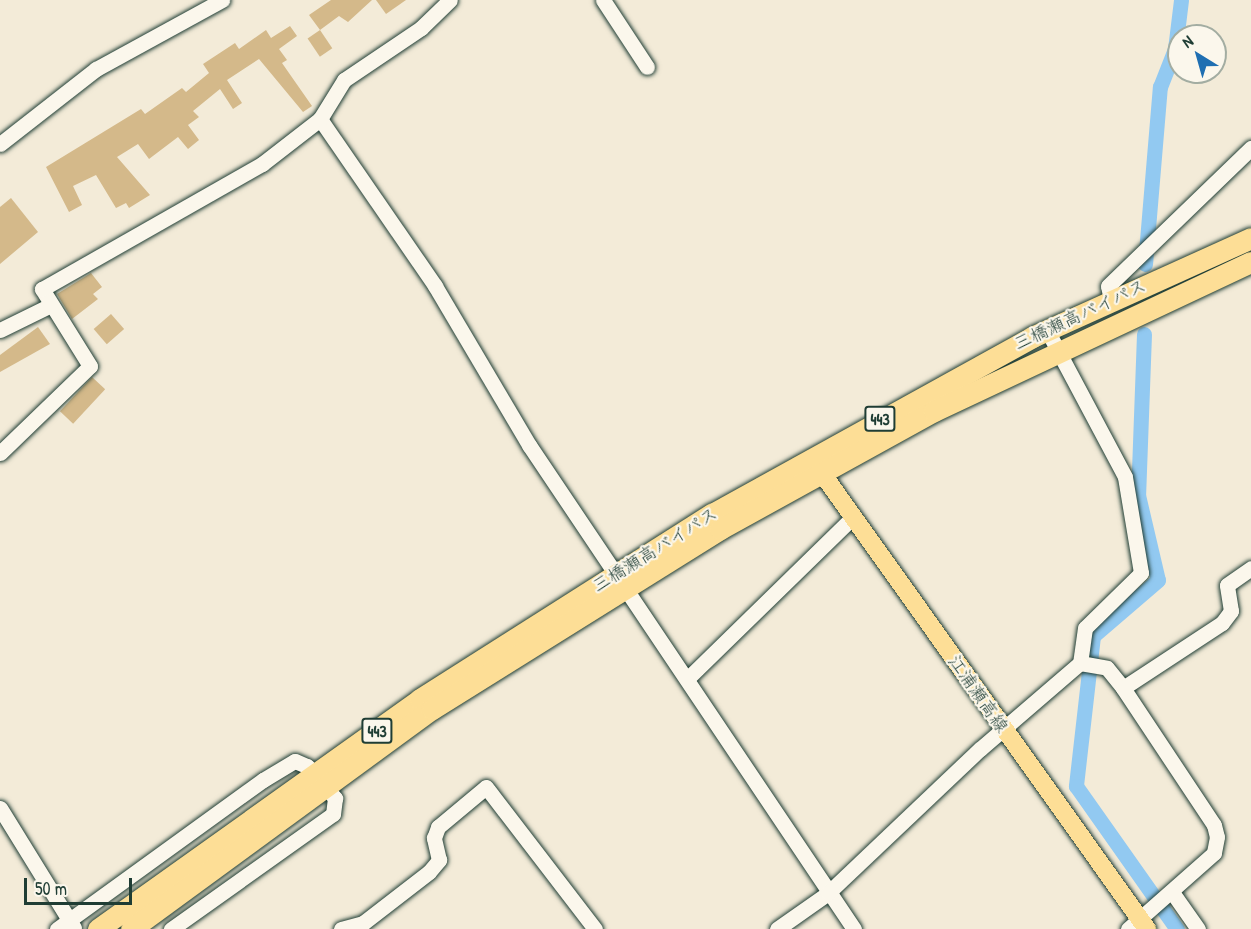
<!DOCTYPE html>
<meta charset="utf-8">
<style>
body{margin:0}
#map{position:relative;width:1251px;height:929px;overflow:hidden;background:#f3ebd8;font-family:"Patrick Hand","Klee One",sans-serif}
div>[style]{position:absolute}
.canal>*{height:15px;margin:-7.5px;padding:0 7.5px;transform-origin:7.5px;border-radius:7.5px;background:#92c9f1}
.building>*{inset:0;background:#d4b98a;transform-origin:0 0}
.roads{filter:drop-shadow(0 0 2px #1f3d34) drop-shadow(0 0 2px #1f3d34)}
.minor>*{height:15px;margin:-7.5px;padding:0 7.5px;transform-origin:7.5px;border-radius:7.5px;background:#fbf7ec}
.major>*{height:18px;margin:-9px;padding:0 9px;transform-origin:9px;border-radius:9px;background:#fdde96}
.highway>*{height:21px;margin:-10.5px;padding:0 10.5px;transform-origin:10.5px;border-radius:10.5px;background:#fdde96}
span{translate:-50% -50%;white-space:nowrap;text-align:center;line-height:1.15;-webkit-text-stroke:4.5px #fbf7ec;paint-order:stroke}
.shield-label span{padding:2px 4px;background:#fbf7ec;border:2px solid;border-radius:4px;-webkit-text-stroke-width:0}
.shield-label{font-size:16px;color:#1f3d34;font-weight:700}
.street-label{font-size:18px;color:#1f3d34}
.north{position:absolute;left:1167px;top:24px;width:60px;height:60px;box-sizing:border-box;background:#fbf7ec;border:2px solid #a3ada2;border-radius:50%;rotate:323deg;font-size:16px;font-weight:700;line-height:24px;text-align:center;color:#1f3d34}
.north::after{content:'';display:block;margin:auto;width:21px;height:27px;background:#1f6fb2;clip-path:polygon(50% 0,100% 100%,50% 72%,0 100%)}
.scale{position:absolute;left:24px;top:878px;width:108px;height:27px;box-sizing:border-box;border:3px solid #1f3d34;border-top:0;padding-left:8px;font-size:18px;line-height:21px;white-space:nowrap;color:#1f3d34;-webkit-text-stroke:4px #fbf7ec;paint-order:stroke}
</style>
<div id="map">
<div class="canal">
<i style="left:1145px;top:264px;width:178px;rotate:-85.2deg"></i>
<i style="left:1160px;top:87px;width:41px;rotate:-68.5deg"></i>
<i style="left:1175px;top:49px;width:49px;rotate:-83deg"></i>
<i style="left:1144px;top:334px;width:161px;rotate:92.1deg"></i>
<i style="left:1138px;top:495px;width:87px;rotate:76.8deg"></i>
<i style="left:1158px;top:580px;width:86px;rotate:139.3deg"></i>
<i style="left:1093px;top:636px;width:151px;rotate:96.5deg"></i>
<i style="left:1076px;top:786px;width:175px;rotate:54.8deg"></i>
</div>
<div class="building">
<i style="clip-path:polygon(331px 0,372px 0,348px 22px,339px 16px,320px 30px,309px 15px)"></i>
<i style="clip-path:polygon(376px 0,406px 0,386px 14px)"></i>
<i style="clip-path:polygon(290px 26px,297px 36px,279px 49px,287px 60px,282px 63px,312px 106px,303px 112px,259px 59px,227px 80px,242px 103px,233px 109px,220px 89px,193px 111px,199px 117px,188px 125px,199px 140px,188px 149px,178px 137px,149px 159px,138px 144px,117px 157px,150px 195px,129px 208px,126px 203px,116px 208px,96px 175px,73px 186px,82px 205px,69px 212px,46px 167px,141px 109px,145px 114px,182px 88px,186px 92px,209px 73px,203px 64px,235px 43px,239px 49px,266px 30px,271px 38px)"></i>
<i style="left:320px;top:30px;width:22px;height:15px;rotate:56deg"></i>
<i style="clip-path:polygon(11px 198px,38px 232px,0 264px,0 207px)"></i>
<i style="clip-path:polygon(91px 273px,102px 287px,93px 294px,98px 299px,72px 319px,57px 294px)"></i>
<i style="left:111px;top:314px;width:20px;height:23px;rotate:49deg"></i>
<i style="clip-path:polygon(38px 327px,50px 344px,0 372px,0 355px)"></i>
<i style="left:92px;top:377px;width:18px;height:47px;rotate:43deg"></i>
</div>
<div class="roads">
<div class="minor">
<i style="left:603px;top:0;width:80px;rotate:56.7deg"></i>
<i style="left:320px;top:119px;width:203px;rotate:55.4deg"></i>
<i style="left:435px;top:286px;width:185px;rotate:59.4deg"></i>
<i style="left:529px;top:445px;width:583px;rotate:56.12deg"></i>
<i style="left:0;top:144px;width:122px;rotate:-38deg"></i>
<i style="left:96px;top:69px;width:144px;rotate:-28.7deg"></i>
<i style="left:1111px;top:300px;width:14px;rotate:-102deg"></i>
<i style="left:1108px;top:286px;width:199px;rotate:-44deg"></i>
<i style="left:0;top:330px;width:55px;rotate:-26.1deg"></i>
<i style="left:1047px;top:330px;width:166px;rotate:62deg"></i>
<i style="left:1125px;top:477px;width:97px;rotate:80.5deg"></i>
<i style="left:1141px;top:573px;width:78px;rotate:135.5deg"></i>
<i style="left:1085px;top:628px;width:35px;rotate:98deg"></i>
<i style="left:0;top:453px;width:125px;rotate:-44deg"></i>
<i style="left:90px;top:366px;width:91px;rotate:-121.9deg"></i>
<i style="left:42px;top:289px;width:253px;rotate:-29.6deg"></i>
<i style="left:262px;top:164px;width:73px;rotate:-37.8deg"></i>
<i style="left:320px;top:119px;width:46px;rotate:-58.4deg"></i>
<i style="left:344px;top:80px;width:93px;rotate:-34deg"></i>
<i style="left:421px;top:28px;width:40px;rotate:-44deg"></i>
<i style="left:687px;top:679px;width:232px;rotate:-44.3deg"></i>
<i style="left:1123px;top:688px;width:164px;rotate:56.4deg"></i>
<i style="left:1214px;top:825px;width:12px;rotate:76deg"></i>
<i style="left:1217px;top:837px;width:16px;rotate:101deg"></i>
<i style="left:1214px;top:853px;width:115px;rotate:138.5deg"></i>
<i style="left:0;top:808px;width:141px;rotate:58.3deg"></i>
<i style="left:1172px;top:892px;width:45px;rotate:54.9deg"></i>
<i style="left:57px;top:929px;width:254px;rotate:-35.9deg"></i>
<i style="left:263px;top:780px;width:37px;rotate:-31deg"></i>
<i style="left:295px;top:761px;width:13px;rotate:23deg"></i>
<i style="left:307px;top:766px;width:43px;rotate:48.8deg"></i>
<i style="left:335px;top:798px;width:16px;rotate:97deg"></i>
<i style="left:333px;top:814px;width:199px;rotate:144.6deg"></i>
<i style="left:341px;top:929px;width:23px;rotate:-15deg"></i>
<i style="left:363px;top:923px;width:83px;rotate:-37.7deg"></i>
<i style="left:429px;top:872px;width:16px;rotate:-50deg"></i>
<i style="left:439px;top:860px;width:23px;rotate:-103deg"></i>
<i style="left:434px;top:838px;width:12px;rotate:-70deg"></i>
<i style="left:438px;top:827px;width:62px;rotate:-39.8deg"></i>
<i style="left:486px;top:787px;width:179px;rotate:52.5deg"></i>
<i style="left:777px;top:929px;width:62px;rotate:-35.2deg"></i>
<i style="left:828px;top:893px;width:209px;rotate:-43.5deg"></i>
<i style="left:980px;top:749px;width:132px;rotate:-40.7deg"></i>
<i style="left:1080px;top:663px;width:27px;rotate:10deg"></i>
<i style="left:1107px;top:668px;width:26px;rotate:51deg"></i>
<i style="left:1123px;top:688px;width:118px;rotate:-33.3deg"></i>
<i style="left:1222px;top:623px;width:15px;rotate:-53deg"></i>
<i style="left:1231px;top:611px;width:26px;rotate:-99deg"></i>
<i style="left:1227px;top:585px;width:29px;rotate:-35deg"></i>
</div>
<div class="major">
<i style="left:814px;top:462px;width:574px;rotate:54.51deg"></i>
</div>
<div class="highway">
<i style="left:98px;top:929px;width:396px;rotate:-35.5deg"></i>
<i style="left:420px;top:699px;width:346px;rotate:-32.4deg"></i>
<i style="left:712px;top:514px;width:366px;rotate:-28.9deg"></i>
<i style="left:1032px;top:337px;width:240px;rotate:-24.3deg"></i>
<i style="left:131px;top:929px;width:373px;rotate:-36.2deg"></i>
<i style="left:432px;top:709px;width:340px;rotate:-32deg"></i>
<i style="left:720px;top:529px;width:244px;rotate:-28.9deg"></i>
<i style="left:934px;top:411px;width:350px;rotate:-25.2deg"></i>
</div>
</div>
<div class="shield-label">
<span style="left:880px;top:419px">443</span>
<span style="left:377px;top:731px">443</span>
</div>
<div class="street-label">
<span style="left:1080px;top:315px;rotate:-25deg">三橋瀬高バイパス</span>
<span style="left:655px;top:550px;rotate:-32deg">三橋瀬高バイパス</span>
<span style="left:978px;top:694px;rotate:55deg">江浦瀬高線</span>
</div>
<div class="north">N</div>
<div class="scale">50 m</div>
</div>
